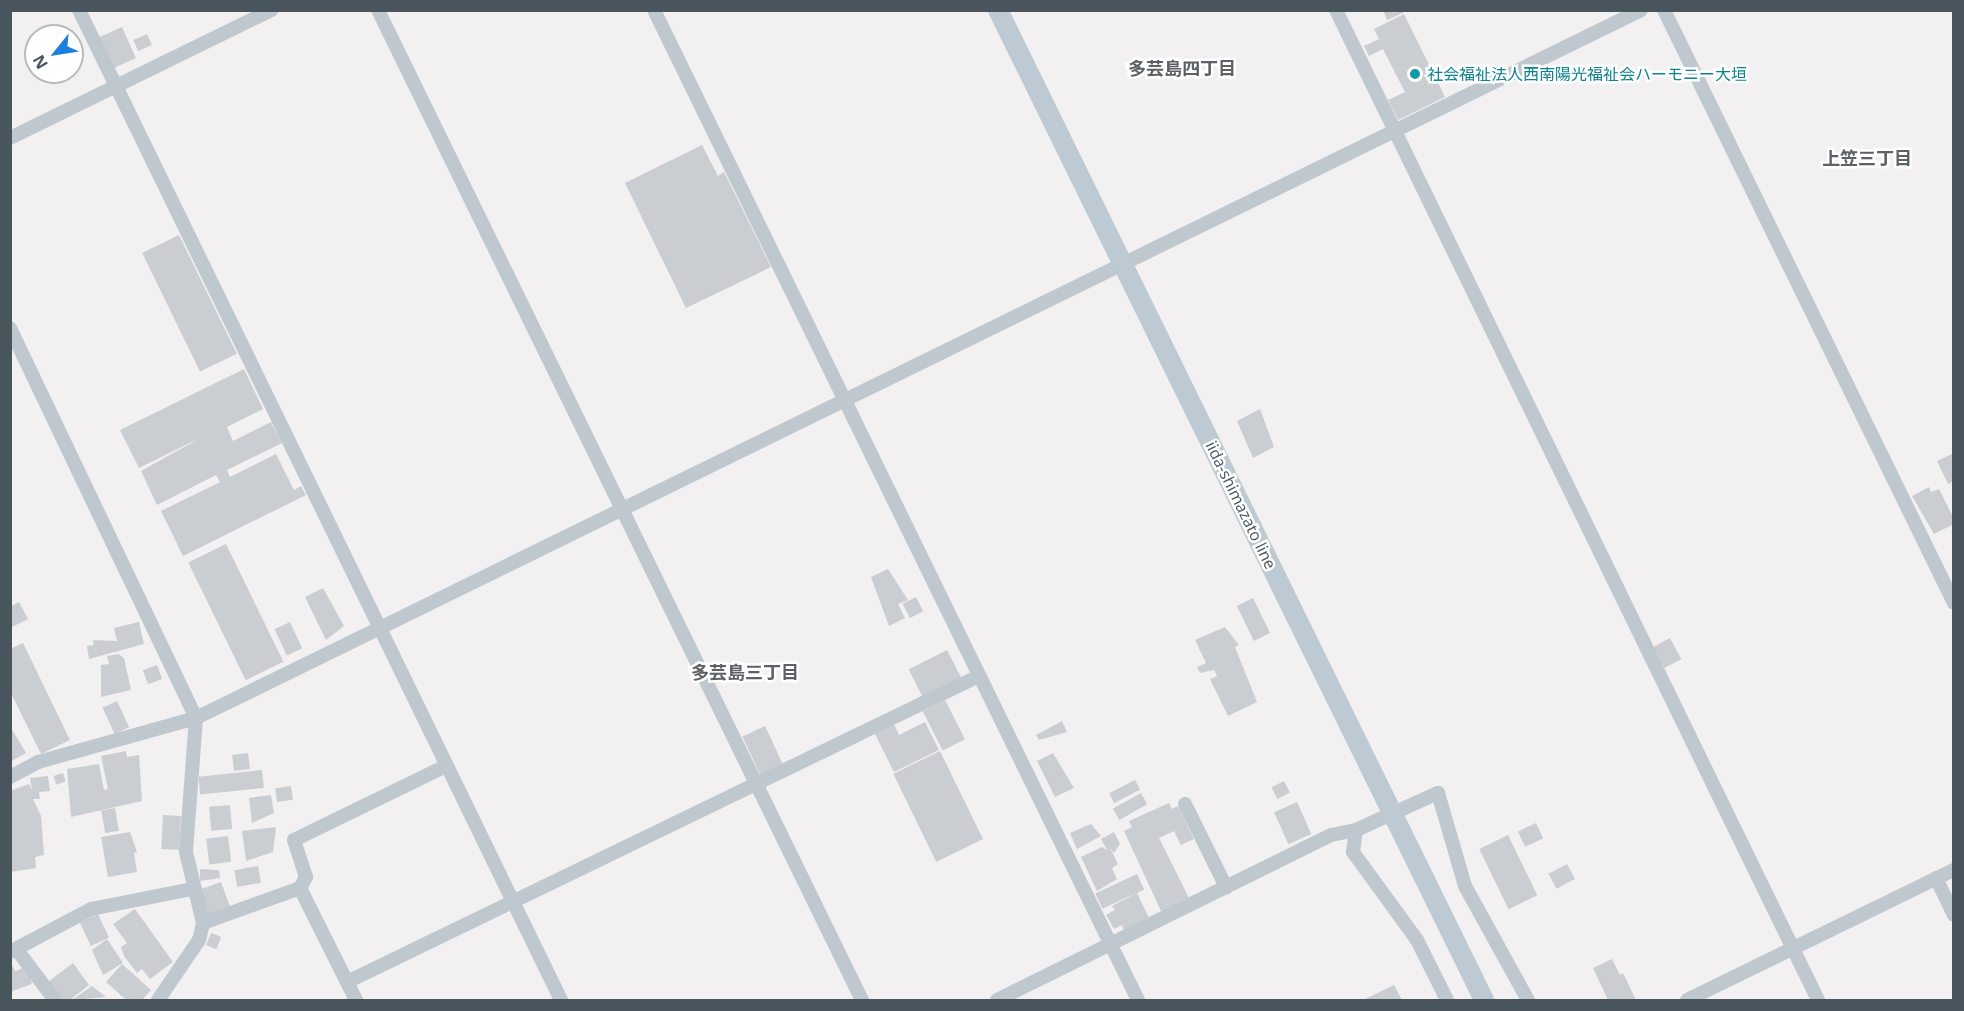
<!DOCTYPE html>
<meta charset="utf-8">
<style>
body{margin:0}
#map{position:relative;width:1964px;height:1011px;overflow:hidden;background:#f2f0f0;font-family:"Open Sans","Noto Sans JP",sans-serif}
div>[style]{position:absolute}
.building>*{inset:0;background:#caced2;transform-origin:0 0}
.minor>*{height:14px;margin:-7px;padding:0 7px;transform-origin:7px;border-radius:7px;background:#bec8ce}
.secondary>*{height:20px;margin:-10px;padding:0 10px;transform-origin:10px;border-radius:10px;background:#becad3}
.dots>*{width:16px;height:16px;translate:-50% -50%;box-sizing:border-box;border:3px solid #fff;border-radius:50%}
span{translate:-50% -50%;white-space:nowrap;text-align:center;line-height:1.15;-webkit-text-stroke:5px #fff;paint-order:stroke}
.culture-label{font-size:16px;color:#0d838f}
.left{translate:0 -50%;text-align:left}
.street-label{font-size:16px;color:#48555d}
.neighbourhood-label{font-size:18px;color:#5d6165;font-weight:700}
.frame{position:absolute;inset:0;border:12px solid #48555d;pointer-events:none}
.north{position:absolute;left:24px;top:24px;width:60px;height:60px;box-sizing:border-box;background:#fff;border:2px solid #b6bbbe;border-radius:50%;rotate:240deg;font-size:16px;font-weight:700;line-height:24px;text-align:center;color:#48555d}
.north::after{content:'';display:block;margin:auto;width:21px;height:27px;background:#1d7edf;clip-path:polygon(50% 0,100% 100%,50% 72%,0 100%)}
</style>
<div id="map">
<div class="building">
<i style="clip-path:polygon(1383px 10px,1402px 10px,1403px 13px,1387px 20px)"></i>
<i style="clip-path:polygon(1404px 14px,1445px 97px,1398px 120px,1388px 100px,1405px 92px,1383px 49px,1369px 56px,1364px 46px,1379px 39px,1374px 29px)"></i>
<i style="left:122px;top:27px;width:34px;height:28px;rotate:66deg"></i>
<i style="left:147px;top:34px;width:12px;height:15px;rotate:66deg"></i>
<i style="clip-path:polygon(702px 145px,718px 176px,724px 172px,771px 267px,686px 308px,625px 183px)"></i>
<i style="left:179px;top:235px;width:132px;height:41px;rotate:64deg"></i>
<i style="clip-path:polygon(244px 369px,263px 409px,227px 427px,233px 441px,271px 422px,282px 443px,227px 470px,230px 477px,276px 454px,294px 490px,301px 486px,306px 495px,183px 556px,161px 511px,220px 482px,216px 475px,157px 505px,141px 471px,202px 437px,139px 468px,120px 430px)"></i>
<i style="clip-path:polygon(1260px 409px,1274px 447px,1253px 458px,1237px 421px)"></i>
<i style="clip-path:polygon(1954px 453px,1954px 481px,1948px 484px,1937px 461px)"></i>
<i style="clip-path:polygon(1929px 487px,1931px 492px,1939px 489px,1954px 519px,1954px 524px,1934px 534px,1912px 496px)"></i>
<i style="left:226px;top:544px;width:131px;height:42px;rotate:64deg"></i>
<i style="clip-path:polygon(888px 569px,908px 600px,898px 604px,905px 618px,889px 626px,871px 577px)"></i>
<i style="clip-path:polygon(323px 588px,344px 626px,326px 640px,305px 597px)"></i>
<i style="left:916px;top:597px;width:16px;height:15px;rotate:63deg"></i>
<i style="left:1253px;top:598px;width:39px;height:18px;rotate:64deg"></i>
<i style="clip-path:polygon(19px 602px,28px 619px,10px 628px,10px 607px)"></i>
<i style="clip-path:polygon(139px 622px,144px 644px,89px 659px,87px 646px,94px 645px,93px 640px,117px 641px,114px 628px)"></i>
<i style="left:290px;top:622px;width:29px;height:17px;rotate:65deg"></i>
<i style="clip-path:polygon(1225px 627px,1239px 645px,1235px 647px,1257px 702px,1228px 716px,1210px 679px,1217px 676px,1214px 670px,1200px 673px,1197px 667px,1206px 663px,1195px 640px)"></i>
<i style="left:1670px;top:638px;width:24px;height:19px;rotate:62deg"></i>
<i style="clip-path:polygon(23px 643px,70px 740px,41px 754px,10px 691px,10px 649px)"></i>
<i style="left:947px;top:650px;width:31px;height:43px;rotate:63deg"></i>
<i style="clip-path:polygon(118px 654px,124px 658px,131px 690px,101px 697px,101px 665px,109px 664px,107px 656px)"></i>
<i style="left:157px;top:665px;width:15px;height:15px;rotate:70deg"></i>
<i style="left:945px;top:700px;width:44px;height:25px;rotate:63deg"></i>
<i style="left:117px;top:701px;width:29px;height:16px;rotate:65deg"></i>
<i style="clip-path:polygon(1062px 721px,1067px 732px,1039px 740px,1036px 735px)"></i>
<i style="clip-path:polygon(925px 722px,939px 750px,894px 772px,875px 734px,894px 724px,899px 735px)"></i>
<i style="clip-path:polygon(10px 726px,26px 753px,10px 762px)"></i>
<i style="left:765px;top:726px;width:43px;height:25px;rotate:65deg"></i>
<i style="clip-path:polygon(126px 751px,127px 757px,139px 755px,142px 801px,71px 817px,67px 769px,99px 764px,104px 790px,108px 789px,101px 756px)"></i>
<i style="left:940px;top:751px;width:98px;height:52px;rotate:64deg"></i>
<i style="left:248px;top:753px;width:16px;height:16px;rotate:83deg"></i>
<i style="clip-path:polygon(1053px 753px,1074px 788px,1055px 797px,1037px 761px)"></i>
<i style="left:262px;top:770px;width:18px;height:64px;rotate:84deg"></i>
<i style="left:63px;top:773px;width:9px;height:10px;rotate:72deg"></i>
<i style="clip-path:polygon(48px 776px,50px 791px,39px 792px,40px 799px,33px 799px,41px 816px,44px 855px,35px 857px,36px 868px,10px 872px,10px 791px,29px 784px,32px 790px,30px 778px)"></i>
<i style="left:1135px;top:780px;width:11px;height:29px;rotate:63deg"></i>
<i style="left:1284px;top:781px;width:13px;height:14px;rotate:63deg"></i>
<i style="left:291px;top:786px;width:14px;height:16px;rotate:82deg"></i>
<i style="left:1141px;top:793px;width:13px;height:32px;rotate:61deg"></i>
<i style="clip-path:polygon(271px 795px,274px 813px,252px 823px,249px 798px)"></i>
<i style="left:1297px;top:802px;width:35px;height:25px;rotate:66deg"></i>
<i style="clip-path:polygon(1169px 803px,1172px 809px,1178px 806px,1194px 839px,1181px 845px,1174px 831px,1159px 838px,1189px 898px,1161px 911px,1124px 831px,1132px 827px,1129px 821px)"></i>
<i style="left:230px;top:805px;width:24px;height:21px;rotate:85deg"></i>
<i style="left:115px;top:808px;width:23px;height:14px;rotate:80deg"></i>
<i style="left:163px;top:815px;width:18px;height:34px;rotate:3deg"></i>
<i style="left:1536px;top:823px;width:17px;height:20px;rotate:65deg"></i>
<i style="clip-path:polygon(1091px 824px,1101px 836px,1077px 849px,1070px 833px)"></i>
<i style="clip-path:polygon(276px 827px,273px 852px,246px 861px,242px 831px)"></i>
<i style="clip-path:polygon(130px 832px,137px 852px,134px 853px,137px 872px,108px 877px,101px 837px)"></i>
<i style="clip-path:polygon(1114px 832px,1120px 844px,1114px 853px,1110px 848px,1118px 864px,1112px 868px,1117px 879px,1097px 891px,1081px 857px,1102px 847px,1107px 850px,1101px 839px)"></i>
<i style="left:1508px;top:835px;width:67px;height:32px;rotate:64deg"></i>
<i style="left:228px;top:836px;width:26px;height:22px;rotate:83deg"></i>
<i style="left:1567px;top:864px;width:17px;height:21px;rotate:62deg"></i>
<i style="left:258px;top:866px;width:17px;height:24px;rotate:80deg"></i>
<i style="clip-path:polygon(200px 869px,219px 870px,220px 878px,200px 881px)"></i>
<i style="left:1137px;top:874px;width:17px;height:46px;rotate:65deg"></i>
<i style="left:221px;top:882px;width:30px;height:23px;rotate:70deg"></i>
<i style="clip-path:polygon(1137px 893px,1149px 918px,1124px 931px,1122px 925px,1114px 929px,1106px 915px,1115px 910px,1112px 906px)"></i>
<i style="clip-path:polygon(135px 909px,173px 962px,150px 979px,142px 969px,137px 973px,124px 956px,121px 947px,127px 943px,113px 924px)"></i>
<i style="left:98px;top:914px;width:26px;height:20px;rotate:65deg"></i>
<i style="left:211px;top:933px;width:11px;height:13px;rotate:22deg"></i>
<i style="clip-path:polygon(107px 939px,123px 963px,103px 975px,92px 950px)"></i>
<i style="clip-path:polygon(1612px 959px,1620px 975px,1623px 973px,1636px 1000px,1608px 1000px,1593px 968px)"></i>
<i style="clip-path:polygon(10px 960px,15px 971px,26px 967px,32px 984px,10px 992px)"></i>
<i style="clip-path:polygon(73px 963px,89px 985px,70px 1000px,62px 1000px,48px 982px)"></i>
<i style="clip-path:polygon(122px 964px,151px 990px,142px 1000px,126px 1000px,106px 982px)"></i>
<i style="clip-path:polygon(1394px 985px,1402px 1000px,1363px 1000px)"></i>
<i style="clip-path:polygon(92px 986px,106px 997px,72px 1000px)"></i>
</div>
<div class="minor">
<i style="left:79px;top:10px;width:1101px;rotate:64.04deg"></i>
<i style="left:378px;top:10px;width:1102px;rotate:63.95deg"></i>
<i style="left:654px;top:10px;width:1102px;rotate:63.95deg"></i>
<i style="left:1336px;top:10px;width:1101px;rotate:64.04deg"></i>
<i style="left:1664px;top:10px;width:660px;rotate:63.94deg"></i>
<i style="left:10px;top:138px;width:291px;rotate:-26.1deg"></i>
<i style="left:10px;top:328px;width:432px;rotate:64.5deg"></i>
<i style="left:196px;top:718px;width:134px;rotate:94.3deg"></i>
<i style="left:186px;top:852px;width:73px;rotate:76.5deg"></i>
<i style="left:203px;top:923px;width:17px;rotate:103deg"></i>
<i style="left:199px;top:940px;width:73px;rotate:124.3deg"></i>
<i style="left:10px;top:777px;width:32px;rotate:-28deg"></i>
<i style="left:38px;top:762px;width:164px;rotate:-15.6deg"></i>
<i style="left:196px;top:718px;width:1609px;rotate:-26.1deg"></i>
<i style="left:1185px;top:804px;width:93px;rotate:63.7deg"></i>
<i style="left:1356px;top:830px;width:22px;rotate:98deg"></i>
<i style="left:1353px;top:852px;width:109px;rotate:54deg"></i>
<i style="left:1417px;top:940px;width:67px;rotate:63.4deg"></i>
<i style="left:1936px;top:878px;width:41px;rotate:64.1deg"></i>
<i style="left:203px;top:923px;width:103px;rotate:-19.8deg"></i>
<i style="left:17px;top:950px;width:63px;rotate:52.8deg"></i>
<i style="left:10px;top:952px;width:92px;rotate:-28deg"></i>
<i style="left:91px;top:909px;width:103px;rotate:-11.2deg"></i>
<i style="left:347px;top:982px;width:702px;rotate:-25.84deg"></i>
<i style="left:356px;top:1000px;width:125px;rotate:-116.6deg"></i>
<i style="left:300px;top:888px;width:13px;rotate:-61deg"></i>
<i style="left:306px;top:877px;width:39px;rotate:-108deg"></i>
<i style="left:294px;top:840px;width:169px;rotate:-26deg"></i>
<i style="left:997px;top:1000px;width:373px;rotate:-26.3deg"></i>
<i style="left:1331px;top:835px;width:25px;rotate:-11deg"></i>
<i style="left:1356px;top:830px;width:90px;rotate:-24.3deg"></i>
<i style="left:1438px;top:793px;width:97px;rotate:73.8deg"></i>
<i style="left:1465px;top:886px;width:130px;rotate:61.1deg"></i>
<i style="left:1687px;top:1000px;width:297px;rotate:-26deg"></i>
</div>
<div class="secondary">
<i style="left:998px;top:10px;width:1103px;rotate:63.85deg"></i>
</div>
<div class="dots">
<i style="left:1415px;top:74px;background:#0f9aa8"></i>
</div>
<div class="culture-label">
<span class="left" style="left:1427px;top:74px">社会福祉法人西南陽光福祉会ハーモニー大垣</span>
</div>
<div class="street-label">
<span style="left:1241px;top:505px;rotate:64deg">iida-shimazato line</span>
</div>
<div class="neighbourhood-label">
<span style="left:1182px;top:68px">多芸島四丁目</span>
<span style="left:1867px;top:158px">上笠三丁目</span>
<span style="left:745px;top:672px">多芸島三丁目</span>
</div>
<div class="frame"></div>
<div class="north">N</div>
</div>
